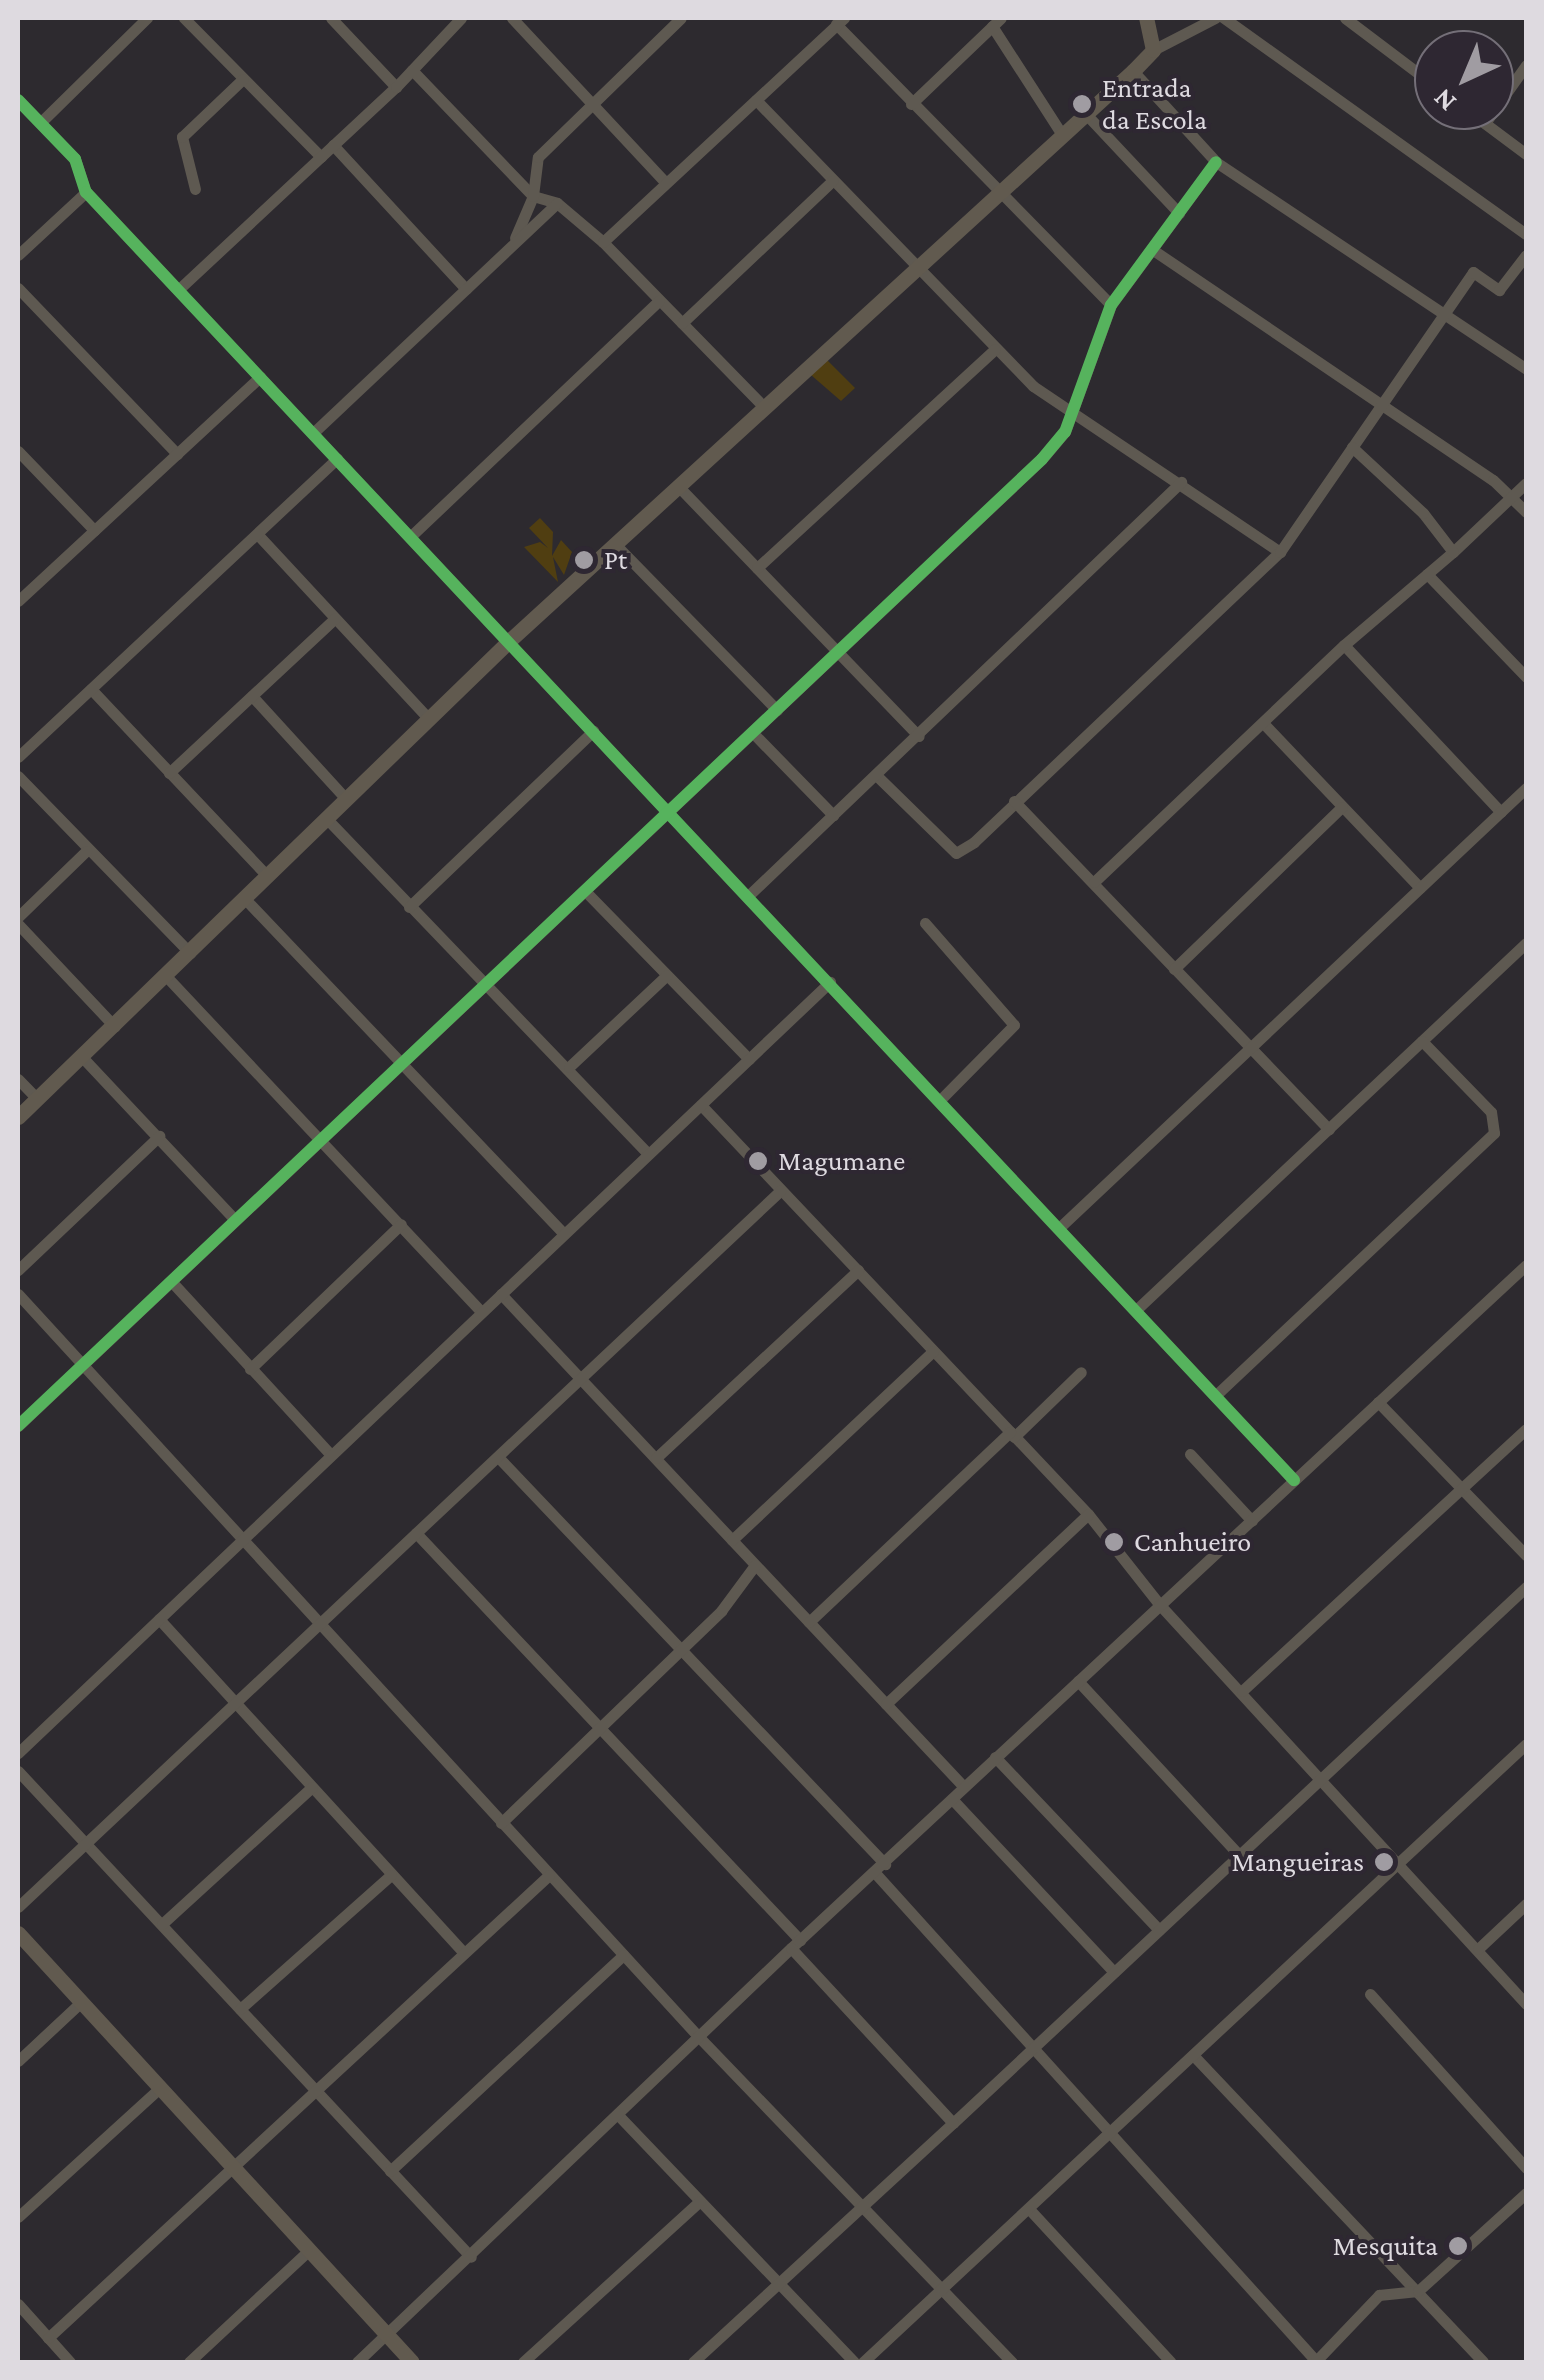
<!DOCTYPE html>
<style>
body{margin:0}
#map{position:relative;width:1544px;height:2380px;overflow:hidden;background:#2d2a2f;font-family:"Crimson Pro",serif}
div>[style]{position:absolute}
.green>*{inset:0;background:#503e11}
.street>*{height:11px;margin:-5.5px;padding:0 5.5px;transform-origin:5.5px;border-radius:5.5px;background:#5e5951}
.secondary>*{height:15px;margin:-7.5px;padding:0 7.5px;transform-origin:7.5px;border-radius:7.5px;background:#615a4f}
.cycleway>*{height:12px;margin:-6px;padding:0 6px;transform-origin:6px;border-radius:6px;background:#56b35d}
.dots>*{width:28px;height:28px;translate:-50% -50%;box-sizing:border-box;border:5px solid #2e2732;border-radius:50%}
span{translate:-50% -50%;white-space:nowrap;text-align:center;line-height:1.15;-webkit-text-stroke:8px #2e2732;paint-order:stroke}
.poi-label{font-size:28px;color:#dedae0}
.left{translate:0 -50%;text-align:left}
.right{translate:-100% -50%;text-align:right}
.frame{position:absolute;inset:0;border:20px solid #dedae0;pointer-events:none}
.north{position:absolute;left:1414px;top:30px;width:100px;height:100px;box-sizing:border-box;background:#2e2732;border:2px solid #746f78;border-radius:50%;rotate:224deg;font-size:28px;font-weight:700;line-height:40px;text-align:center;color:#dedae0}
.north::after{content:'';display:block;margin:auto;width:35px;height:45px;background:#a09ca2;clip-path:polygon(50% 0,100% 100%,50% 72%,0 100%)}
</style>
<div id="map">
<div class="green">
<i style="clip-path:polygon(827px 360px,855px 388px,841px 401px,811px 375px)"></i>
<i style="clip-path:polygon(540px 518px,553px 532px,552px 556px,561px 540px,572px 552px,564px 575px,553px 557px,558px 582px,524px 547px,540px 542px,548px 548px,529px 528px)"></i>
</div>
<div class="street">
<i style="left:184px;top:18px;width:195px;rotate:45.4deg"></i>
<i style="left:331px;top:18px;width:95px;rotate:46.7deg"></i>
<i style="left:512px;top:18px;width:224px;rotate:47deg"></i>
<i style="left:1224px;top:18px;width:371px;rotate:35.6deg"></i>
<i style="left:1345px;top:18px;width:111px;rotate:37deg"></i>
<i style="left:836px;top:24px;width:393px;rotate:45.6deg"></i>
<i style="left:992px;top:26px;width:127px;rotate:57.2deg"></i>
<i style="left:1153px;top:50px;width:70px;rotate:-27.3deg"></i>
<i style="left:412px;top:70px;width:175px;rotate:46.2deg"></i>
<i style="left:533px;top:196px;width:25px;rotate:16deg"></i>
<i style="left:557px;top:203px;width:60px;rotate:40.3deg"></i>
<i style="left:603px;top:242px;width:231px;rotate:45.7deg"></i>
<i style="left:1133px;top:71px;width:123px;rotate:47.6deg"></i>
<i style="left:1216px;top:162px;width:373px;rotate:33.7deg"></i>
<i style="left:18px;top:100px;width:82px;rotate:46deg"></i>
<i style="left:75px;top:159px;width:35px;rotate:72deg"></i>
<i style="left:86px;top:192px;width:1766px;rotate:46.84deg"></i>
<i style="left:756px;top:100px;width:398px;rotate:45.9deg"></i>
<i style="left:1033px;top:386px;width:298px;rotate:33.9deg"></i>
<i style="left:911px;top:104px;width:124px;rotate:-43.7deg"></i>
<i style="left:1467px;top:110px;width:74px;rotate:36.7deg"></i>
<i style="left:1084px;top:112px;width:139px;rotate:46.8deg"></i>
<i style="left:40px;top:123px;width:150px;rotate:-44.5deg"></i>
<i style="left:1485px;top:123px;width:71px;rotate:-54.7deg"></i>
<i style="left:333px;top:145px;width:196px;rotate:47.3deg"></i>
<i style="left:195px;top:189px;width:54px;rotate:-104deg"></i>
<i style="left:182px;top:137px;width:84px;rotate:-43.6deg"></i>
<i style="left:515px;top:238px;width:46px;rotate:-66.8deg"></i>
<i style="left:533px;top:196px;width:39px;rotate:-83deg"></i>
<i style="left:538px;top:157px;width:199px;rotate:-44.2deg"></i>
<i style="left:603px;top:242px;width:329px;rotate:-42.9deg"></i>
<i style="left:1153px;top:250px;width:410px;rotate:34.1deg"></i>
<i style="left:1493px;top:480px;width:46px;rotate:44.1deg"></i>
<i style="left:18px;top:255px;width:93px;rotate:-42.8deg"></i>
<i style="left:18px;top:288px;width:230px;rotate:46.2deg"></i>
<i style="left:178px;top:290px;width:298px;rotate:-43deg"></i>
<i style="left:396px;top:87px;width:95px;rotate:-46.7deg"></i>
<i style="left:682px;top:323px;width:207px;rotate:-43.4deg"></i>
<i style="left:313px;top:433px;width:335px;rotate:-43.3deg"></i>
<i style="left:18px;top:451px;width:110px;rotate:46.1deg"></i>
<i style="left:678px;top:486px;width:347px;rotate:46.1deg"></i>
<i style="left:259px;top:536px;width:250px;rotate:47.1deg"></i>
<i style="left:411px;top:536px;width:342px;rotate:-43.5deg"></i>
<i style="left:615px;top:544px;width:232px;rotate:45.7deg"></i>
<i style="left:1453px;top:552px;width:100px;rotate:-43.4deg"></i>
<i style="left:757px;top:568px;width:323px;rotate:-42.6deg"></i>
<i style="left:1427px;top:574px;width:143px;rotate:46.1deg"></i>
<i style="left:18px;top:601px;width:330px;rotate:-42.8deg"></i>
<i style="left:1344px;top:645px;width:229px;rotate:46.8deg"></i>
<i style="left:91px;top:689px;width:258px;rotate:46.7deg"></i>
<i style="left:252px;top:696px;width:138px;rotate:47.6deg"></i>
<i style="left:1264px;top:724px;width:226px;rotate:46.4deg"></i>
<i style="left:753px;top:733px;width:115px;rotate:45.7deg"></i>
<i style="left:18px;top:757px;width:437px;rotate:-43.1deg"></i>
<i style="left:169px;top:773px;width:227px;rotate:-43deg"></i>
<i style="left:18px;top:776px;width:247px;rotate:45.8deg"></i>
<i style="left:877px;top:776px;width:110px;rotate:44.3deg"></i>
<i style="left:956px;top:853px;width:21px;rotate:-31deg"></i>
<i style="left:974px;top:842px;width:422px;rotate:-43.5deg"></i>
<i style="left:1280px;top:552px;width:340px;rotate:-55.4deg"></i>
<i style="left:1473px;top:272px;width:32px;rotate:35deg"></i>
<i style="left:1499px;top:290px;width:44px;rotate:-52.4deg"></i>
<i style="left:1014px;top:801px;width:455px;rotate:46.2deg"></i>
<i style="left:327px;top:819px;width:463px;rotate:46.2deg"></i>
<i style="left:1094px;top:882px;width:344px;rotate:-43.5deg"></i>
<i style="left:1344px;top:645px;width:143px;rotate:-40.5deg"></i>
<i style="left:1453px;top:552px;width:49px;rotate:-127.6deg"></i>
<i style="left:1423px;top:513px;width:97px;rotate:-137.1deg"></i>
<i style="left:587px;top:893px;width:232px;rotate:45.7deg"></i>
<i style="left:749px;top:895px;width:598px;rotate:-43.71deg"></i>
<i style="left:247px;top:901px;width:457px;rotate:46.4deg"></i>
<i style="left:409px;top:907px;width:255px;rotate:-43.7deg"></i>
<i style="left:18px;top:917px;width:95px;rotate:-44.1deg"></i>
<i style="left:925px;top:923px;width:135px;rotate:48.9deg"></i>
<i style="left:1014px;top:1025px;width:105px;rotate:134.6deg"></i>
<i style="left:18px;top:924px;width:141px;rotate:46.7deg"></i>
<i style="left:1174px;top:969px;width:233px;rotate:-44deg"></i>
<i style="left:165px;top:975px;width:462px;rotate:46.8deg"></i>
<i style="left:83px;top:1058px;width:221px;rotate:46.8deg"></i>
<i style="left:569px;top:1067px;width:134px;rotate:-43.2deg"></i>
<i style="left:18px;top:1079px;width:28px;rotate:46deg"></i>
<i style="left:701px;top:1105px;width:563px;rotate:46.58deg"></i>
<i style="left:1088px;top:1514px;width:115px;rotate:51.7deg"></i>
<i style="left:1159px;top:1604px;width:543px;rotate:47.46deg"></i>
<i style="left:1059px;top:1228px;width:642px;rotate:-43.29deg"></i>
<i style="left:18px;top:1270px;width:195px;rotate:-43.5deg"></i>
<i style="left:171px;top:1281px;width:236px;rotate:47.4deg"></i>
<i style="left:18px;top:1294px;width:1006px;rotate:47.5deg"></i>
<i style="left:698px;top:2036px;width:453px;rotate:46.1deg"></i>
<i style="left:501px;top:1294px;width:676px;rotate:46.8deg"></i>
<i style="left:1137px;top:1309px;width:534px;rotate:-43.26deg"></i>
<i style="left:250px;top:1369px;width:209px;rotate:-43.8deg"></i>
<i style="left:1216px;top:1395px;width:382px;rotate:-43.3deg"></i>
<i style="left:1494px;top:1133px;width:21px;rotate:-98deg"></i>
<i style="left:1491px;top:1112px;width:99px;rotate:-134.2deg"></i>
<i style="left:1378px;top:1402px;width:213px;rotate:46deg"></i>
<i style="left:18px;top:1426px;width:1408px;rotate:-43.36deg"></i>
<i style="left:1042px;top:459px;width:35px;rotate:-50deg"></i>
<i style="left:1065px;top:432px;width:135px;rotate:-70.1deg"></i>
<i style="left:1111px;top:305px;width:177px;rotate:-53.7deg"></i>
<i style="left:1014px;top:1437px;width:93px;rotate:-44.1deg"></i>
<i style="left:1190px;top:1454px;width:91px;rotate:47.2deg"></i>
<i style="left:498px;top:1457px;width:562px;rotate:46.44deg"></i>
<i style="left:656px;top:1458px;width:276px;rotate:-42.9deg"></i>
<i style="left:416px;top:1533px;width:560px;rotate:46.67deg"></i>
<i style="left:732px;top:1540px;width:276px;rotate:-43.2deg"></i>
<i style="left:159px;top:1619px;width:452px;rotate:47.6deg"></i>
<i style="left:809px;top:1622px;width:277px;rotate:-43.4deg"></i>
<i style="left:1078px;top:1681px;width:236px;rotate:47.2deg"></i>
<i style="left:1242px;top:1691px;width:386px;rotate:-42.7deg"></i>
<i style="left:886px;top:1704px;width:277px;rotate:-43.2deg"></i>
<i style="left:18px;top:1753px;width:1120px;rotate:-43.52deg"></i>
<i style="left:995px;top:1757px;width:238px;rotate:46.5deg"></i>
<i style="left:18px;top:1771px;width:664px;rotate:47.01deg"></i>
<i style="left:952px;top:1799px;width:237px;rotate:46.9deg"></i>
<i style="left:501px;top:1823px;width:306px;rotate:-43.9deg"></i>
<i style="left:721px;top:1611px;width:57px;rotate:-53.5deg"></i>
<i style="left:876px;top:1874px;width:658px;rotate:47.9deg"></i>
<i style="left:18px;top:1907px;width:1046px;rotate:-43.22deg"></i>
<i style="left:162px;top:1924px;width:203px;rotate:-42.4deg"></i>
<i style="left:1478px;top:1949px;width:66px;rotate:-43.2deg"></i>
<i style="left:1370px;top:1994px;width:234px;rotate:48.1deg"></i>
<i style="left:240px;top:2009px;width:202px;rotate:-41.6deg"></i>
<i style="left:1193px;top:2055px;width:422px;rotate:46.6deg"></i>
<i style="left:18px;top:2061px;width:85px;rotate:-43.1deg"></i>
<i style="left:619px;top:2116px;width:340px;rotate:46.3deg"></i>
<i style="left:953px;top:2123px;width:785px;rotate:-43.09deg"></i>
<i style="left:390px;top:2171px;width:318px;rotate:-42.8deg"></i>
<i style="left:1030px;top:2210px;width:207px;rotate:47.2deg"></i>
<i style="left:18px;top:2217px;width:192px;rotate:-42.3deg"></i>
<i style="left:18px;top:2304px;width:78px;rotate:48.1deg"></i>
<i style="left:48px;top:2338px;width:682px;rotate:-42.74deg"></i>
<i style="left:189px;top:2362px;width:164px;rotate:-43deg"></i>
<i style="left:357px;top:2362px;width:600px;rotate:-43.65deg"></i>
<i style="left:791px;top:1948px;width:1003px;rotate:-42.9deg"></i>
<i style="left:523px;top:2362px;width:239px;rotate:-42.3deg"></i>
<i style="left:693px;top:2362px;width:353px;rotate:-42.6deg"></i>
<i style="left:953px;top:2123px;width:238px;rotate:-132.8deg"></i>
<i style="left:863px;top:2362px;width:906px;rotate:-42.99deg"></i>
<i style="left:1315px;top:2362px;width:93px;rotate:-46.3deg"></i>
<i style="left:1379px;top:2295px;width:39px;rotate:-6deg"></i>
<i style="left:1418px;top:2291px;width:146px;rotate:-42.2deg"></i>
</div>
<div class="secondary">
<i style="left:18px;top:1117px;width:685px;rotate:-44.11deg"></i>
<i style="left:510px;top:640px;width:844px;rotate:-42.41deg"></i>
<i style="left:1133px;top:71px;width:29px;rotate:-46deg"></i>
<i style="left:1153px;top:50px;width:33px;rotate:-102deg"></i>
<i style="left:18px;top:1933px;width:582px;rotate:47.44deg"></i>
</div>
<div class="cycleway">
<i style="left:18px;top:100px;width:82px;rotate:46deg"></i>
<i style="left:75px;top:159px;width:35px;rotate:72deg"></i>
<i style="left:86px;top:192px;width:1766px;rotate:46.84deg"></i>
<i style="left:18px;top:1426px;width:1408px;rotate:-43.36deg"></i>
<i style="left:1042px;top:459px;width:35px;rotate:-50deg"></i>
<i style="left:1065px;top:432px;width:135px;rotate:-70.1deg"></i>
<i style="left:1111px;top:305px;width:177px;rotate:-53.7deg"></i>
</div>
<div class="dots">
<i style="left:1082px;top:104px;background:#a09ca2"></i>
<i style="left:584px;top:560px;background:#a09ca2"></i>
<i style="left:758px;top:1161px;background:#a09ca2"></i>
<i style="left:1114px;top:1542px;background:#a09ca2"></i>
<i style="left:1384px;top:1862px;background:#a09ca2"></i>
<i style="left:1458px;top:2246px;background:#a09ca2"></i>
</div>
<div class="poi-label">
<span class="left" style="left:1102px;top:104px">Entrada<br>da Escola</span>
<span class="left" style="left:604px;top:560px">Pt</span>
<span class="left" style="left:778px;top:1161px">Magumane</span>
<span class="left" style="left:1134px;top:1542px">Canhueiro</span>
<span class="right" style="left:1364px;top:1862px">Mangueiras</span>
<span class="right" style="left:1438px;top:2246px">Mesquita</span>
</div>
<div class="frame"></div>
<div class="north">N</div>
</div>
